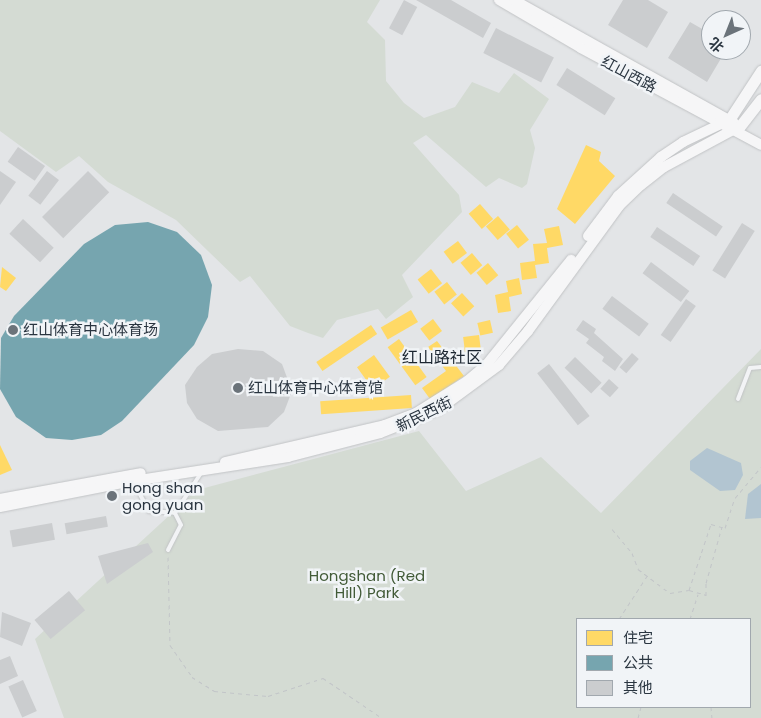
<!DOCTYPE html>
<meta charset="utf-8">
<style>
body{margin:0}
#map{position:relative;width:761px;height:718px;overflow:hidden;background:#e3e5e7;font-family:Poppins,"Noto Sans SC",sans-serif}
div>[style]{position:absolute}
.green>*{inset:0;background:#d4dbd3}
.water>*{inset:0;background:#b2c5d1}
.homes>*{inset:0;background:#ffd966;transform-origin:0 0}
.public>*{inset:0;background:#76a5af}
.building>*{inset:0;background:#cbcdcf;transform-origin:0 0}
.path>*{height:1px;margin-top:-0.5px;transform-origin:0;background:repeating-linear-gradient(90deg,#c2c5c8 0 4px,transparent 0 8px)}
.roads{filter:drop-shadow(0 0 1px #c1c3c5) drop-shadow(0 0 1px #c1c3c5)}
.lane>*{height:4px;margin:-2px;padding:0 2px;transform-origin:2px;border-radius:2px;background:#f2f3f5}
.secondary>*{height:10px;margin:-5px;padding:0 5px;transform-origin:5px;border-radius:5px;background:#f6f6f7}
.primary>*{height:11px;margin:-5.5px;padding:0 5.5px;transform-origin:5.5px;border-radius:5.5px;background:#f6f6f7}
.dots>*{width:14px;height:14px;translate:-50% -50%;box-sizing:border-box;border:2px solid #f1f4f7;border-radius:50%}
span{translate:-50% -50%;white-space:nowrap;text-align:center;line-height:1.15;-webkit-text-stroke:5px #f1f4f7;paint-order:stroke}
.street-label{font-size:15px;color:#2a3540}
.poi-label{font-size:15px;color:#2a3540}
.left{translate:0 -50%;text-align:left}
.park-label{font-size:15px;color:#425b38}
.neighbourhood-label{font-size:16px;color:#1c2631}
.legend{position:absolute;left:576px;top:618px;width:175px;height:90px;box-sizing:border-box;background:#f1f4f7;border:1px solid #a1a8ae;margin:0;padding:6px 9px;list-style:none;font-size:15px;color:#2a3540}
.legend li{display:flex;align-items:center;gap:10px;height:25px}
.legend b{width:25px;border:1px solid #a1a8ae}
.north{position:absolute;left:701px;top:10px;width:50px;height:50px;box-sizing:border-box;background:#f1f4f7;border:1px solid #a1a8ae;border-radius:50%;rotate:224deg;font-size:14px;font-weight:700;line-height:20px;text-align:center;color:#2a3540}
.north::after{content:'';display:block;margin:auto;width:18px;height:22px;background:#6b737a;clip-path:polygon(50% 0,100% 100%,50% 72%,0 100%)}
</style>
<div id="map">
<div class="green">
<i style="clip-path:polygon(0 0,380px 0,367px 22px,385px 40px,386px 81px,404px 103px,424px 118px,455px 107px,472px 82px,499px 93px,514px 73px,549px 99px,530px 130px,535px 148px,527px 184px,522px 188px,499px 178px,486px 187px,426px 135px,413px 143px,459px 195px,462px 212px,402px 275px,413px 297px,386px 319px,378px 309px,337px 320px,323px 338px,308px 333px,290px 326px,250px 276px,240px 282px,176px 220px,108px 182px,79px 156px,56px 172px,0 131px)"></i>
<i style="clip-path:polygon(evenodd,761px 349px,761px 718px,64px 718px,35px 639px,197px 490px,419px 431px,466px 491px,541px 457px,601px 513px,761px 349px,577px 619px,750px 619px,750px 707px,577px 707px,577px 619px)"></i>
</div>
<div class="water">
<i style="clip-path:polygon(707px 448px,741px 463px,743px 475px,735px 490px,720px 491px,690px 470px,690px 461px)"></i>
<i style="clip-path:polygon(761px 484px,761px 518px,745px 519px,748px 494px)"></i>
</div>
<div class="homes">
<i style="clip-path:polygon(586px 145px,601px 152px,599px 161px,615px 176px,575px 224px,557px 209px)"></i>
<i style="left:480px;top:204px;width:20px;height:15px;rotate:49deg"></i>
<i style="left:498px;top:216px;width:18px;height:16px;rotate:49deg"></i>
<i style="left:517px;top:225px;width:19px;height:14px;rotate:51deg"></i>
<i style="clip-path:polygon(559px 226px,563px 245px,547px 248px,549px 263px,535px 265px,537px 278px,522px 280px,520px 263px,535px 261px,533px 244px,547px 243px,544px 229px)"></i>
<i style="left:458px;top:241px;width:15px;height:18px;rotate:53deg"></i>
<i style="left:472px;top:253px;width:16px;height:15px;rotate:50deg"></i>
<i style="left:488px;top:263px;width:16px;height:15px;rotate:50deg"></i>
<i style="clip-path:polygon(2px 267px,16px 278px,6px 291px,0 287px)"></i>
<i style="left:431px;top:269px;width:18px;height:17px;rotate:52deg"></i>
<i style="clip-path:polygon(519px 278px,522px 294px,509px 297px,511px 311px,498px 313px,495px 295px,508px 292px,506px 281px)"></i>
<i style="left:447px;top:282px;width:16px;height:16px;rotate:52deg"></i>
<i style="left:462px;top:293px;width:18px;height:15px;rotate:47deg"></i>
<i style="left:411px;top:310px;width:14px;height:35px;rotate:60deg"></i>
<i style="left:433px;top:319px;width:15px;height:16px;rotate:53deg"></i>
<i style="left:490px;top:320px;width:13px;height:13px;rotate:77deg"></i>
<i style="left:371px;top:325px;width:11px;height:66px;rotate:56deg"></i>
<i style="left:479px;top:335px;width:17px;height:16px;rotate:83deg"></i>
<i style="left:399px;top:339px;width:47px;height:14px;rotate:54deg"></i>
<i style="clip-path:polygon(437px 341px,464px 376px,430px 399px,422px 388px,446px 371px,428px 347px)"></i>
<i style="left:374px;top:355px;width:27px;height:21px;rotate:54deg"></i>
<i style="left:411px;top:395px;width:13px;height:91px;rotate:86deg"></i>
<i style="clip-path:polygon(0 445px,12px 470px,0 475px)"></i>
</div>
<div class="public">
<i style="clip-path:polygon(148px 222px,177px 232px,201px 255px,212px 285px,208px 317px,194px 345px,122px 421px,101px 435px,72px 440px,46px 438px,16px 417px,0 389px,1px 338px,14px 316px,84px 244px,115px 225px)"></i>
</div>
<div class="building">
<i style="left:404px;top:0;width:15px;height:32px;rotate:28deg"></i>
<i style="clip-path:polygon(416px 0,451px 0,491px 23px,483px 38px)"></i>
<i style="clip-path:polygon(623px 0,648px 0,668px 12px,647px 48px,608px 25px)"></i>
<i style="clip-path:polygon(690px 22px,711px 34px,711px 50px,726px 50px,707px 82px,668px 58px)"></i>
<i style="left:496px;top:28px;width:65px;height:28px;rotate:27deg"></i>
<i style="left:567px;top:68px;width:57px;height:20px;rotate:32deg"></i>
<i style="left:18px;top:147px;width:33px;height:18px;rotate:35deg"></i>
<i style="clip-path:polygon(0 171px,16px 182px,0 205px)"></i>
<i style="left:47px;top:171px;width:15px;height:31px;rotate:37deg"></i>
<i style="left:88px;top:171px;width:30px;height:65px;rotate:45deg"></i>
<i style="left:673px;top:193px;width:60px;height:12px;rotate:34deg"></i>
<i style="left:23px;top:219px;width:42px;height:20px;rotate:43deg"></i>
<i style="left:742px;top:223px;width:15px;height:56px;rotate:32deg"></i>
<i style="left:657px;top:227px;width:52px;height:12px;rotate:34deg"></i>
<i style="left:651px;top:262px;width:48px;height:14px;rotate:37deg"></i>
<i style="left:612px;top:296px;width:46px;height:16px;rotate:37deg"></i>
<i style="left:686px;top:299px;width:12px;height:44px;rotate:35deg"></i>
<i style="clip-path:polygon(583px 320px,596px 329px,594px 333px,623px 359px,615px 371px,602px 361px,604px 357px,586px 343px,589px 339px,576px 330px)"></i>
<i style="clip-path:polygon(238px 349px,263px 351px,282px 364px,292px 391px,284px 412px,268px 427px,218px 431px,197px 419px,187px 403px,185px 385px,197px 367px,212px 354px)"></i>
<i style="left:632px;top:353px;width:9px;height:19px;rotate:41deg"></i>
<i style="left:575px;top:357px;width:37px;height:15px;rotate:44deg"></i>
<i style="left:549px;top:364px;width:66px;height:15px;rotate:52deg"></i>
<i style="left:609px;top:379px;width:13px;height:13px;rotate:42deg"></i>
<i style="left:106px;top:516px;width:11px;height:42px;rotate:80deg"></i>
<i style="left:52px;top:523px;width:17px;height:43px;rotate:80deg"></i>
<i style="clip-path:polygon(148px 543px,153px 552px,107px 584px,98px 556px)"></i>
<i style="left:69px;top:591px;width:25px;height:45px;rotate:50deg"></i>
<i style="clip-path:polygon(2px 612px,31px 623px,22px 646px,0 637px)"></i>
<i style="clip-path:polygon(10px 656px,18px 676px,0 684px,0 660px)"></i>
<i style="left:23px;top:680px;width:34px;height:16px;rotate:66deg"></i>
</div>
<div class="path">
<i style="left:612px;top:529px;width:31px;rotate:50deg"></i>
<i style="left:632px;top:553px;width:17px;rotate:69deg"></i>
<i style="left:638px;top:569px;width:40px;rotate:37deg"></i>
<i style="left:670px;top:593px;width:19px;rotate:-9deg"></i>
<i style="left:689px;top:590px;width:18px;rotate:16deg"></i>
<i style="left:706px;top:595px;width:12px;rotate:-90deg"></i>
<i style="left:706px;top:583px;width:58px;rotate:-74.1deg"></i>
<i style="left:168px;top:557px;width:88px;rotate:88.7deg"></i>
<i style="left:170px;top:645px;width:39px;rotate:55deg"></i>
<i style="left:192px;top:677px;width:26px;rotate:32deg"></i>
<i style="left:214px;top:691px;width:54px;rotate:5.3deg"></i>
<i style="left:268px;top:696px;width:58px;rotate:-18.1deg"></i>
<i style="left:323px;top:678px;width:71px;rotate:34.1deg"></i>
<i style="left:689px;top:590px;width:70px;rotate:-71.6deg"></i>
<i style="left:711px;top:524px;width:15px;rotate:16deg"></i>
<i style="left:725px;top:528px;width:32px;rotate:-72deg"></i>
<i style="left:735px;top:498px;width:40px;rotate:-50deg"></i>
<i style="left:619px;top:619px;width:51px;rotate:-56.9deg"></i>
<i style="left:690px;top:619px;width:26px;rotate:-72deg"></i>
<i style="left:711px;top:707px;width:11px;rotate:85deg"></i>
<i style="left:638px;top:718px;width:11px;rotate:-75deg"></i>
</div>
<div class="roads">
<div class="lane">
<i style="left:738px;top:399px;width:33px;rotate:-69deg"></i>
<i style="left:750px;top:368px;width:11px;rotate:-5deg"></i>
<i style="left:134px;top:483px;width:32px;rotate:62deg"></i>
<i style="left:149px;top:511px;width:26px;rotate:4deg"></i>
<i style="left:175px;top:513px;width:48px;rotate:-57deg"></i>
<i style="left:168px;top:550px;width:28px;rotate:-63deg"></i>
<i style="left:181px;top:525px;width:13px;rotate:-117deg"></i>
</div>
<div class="secondary">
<i style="left:499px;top:0;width:95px;rotate:30.3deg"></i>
<i style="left:581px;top:48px;width:204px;rotate:28.3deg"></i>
<i style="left:514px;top:0;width:252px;rotate:29.2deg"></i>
<i style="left:588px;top:236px;width:50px;rotate:-53.1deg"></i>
<i style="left:618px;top:196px;width:58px;rotate:-42.2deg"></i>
<i style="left:661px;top:157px;width:27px;rotate:-34deg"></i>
<i style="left:683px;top:142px;width:51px;rotate:-25.6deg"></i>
<i style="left:225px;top:462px;width:164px;rotate:-13deg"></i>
<i style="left:385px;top:425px;width:33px;rotate:-21deg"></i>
<i style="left:416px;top:413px;width:60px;rotate:-32.1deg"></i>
<i style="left:467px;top:381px;width:26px;rotate:-40deg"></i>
<i style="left:487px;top:364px;width:134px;rotate:-51.1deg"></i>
<i style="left:0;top:499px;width:143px;rotate:-10.4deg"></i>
<i style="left:0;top:507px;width:136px;rotate:-11.1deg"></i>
<i style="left:133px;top:481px;width:157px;rotate:-8.8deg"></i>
<i style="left:288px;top:457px;width:95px;rotate:-14.6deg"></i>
<i style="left:380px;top:433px;width:62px;rotate:-21.6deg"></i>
<i style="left:438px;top:410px;width:76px;rotate:-36.4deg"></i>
<i style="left:499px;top:365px;width:45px;rotate:-49.5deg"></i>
<i style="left:528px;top:331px;width:155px;rotate:-53.9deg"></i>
<i style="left:619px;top:206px;width:30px;rotate:-44deg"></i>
<i style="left:641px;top:185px;width:29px;rotate:-38deg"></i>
<i style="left:664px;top:167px;width:86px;rotate:-28.3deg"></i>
</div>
<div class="primary">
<i style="left:729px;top:120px;width:59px;rotate:-56.9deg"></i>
<i style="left:740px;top:126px;width:34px;rotate:-52deg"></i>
</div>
</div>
<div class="dots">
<i style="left:13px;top:330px;background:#6b737a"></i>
<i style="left:238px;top:388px;background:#6b737a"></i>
<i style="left:112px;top:496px;background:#6b737a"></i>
</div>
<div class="street-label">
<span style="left:629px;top:74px;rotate:28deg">红山西路</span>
<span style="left:424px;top:414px;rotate:-26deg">新民西街</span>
</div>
<div class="poi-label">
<span class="left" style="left:23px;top:330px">红山体育中心体育场</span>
<span class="left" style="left:248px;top:388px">红山体育中心体育馆</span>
<span class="left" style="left:122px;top:496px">Hong shan<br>gong yuan</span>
</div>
<div class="park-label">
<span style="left:367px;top:584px">Hongshan (Red<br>Hill) Park</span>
</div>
<div class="neighbourhood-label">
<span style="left:442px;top:358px">红山路社区</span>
</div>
<ul class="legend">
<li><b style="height:14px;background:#ffd966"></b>住宅</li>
<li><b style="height:14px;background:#76a5af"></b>公共</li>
<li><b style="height:14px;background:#cbcdcf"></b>其他</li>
</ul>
<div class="north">北</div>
</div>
